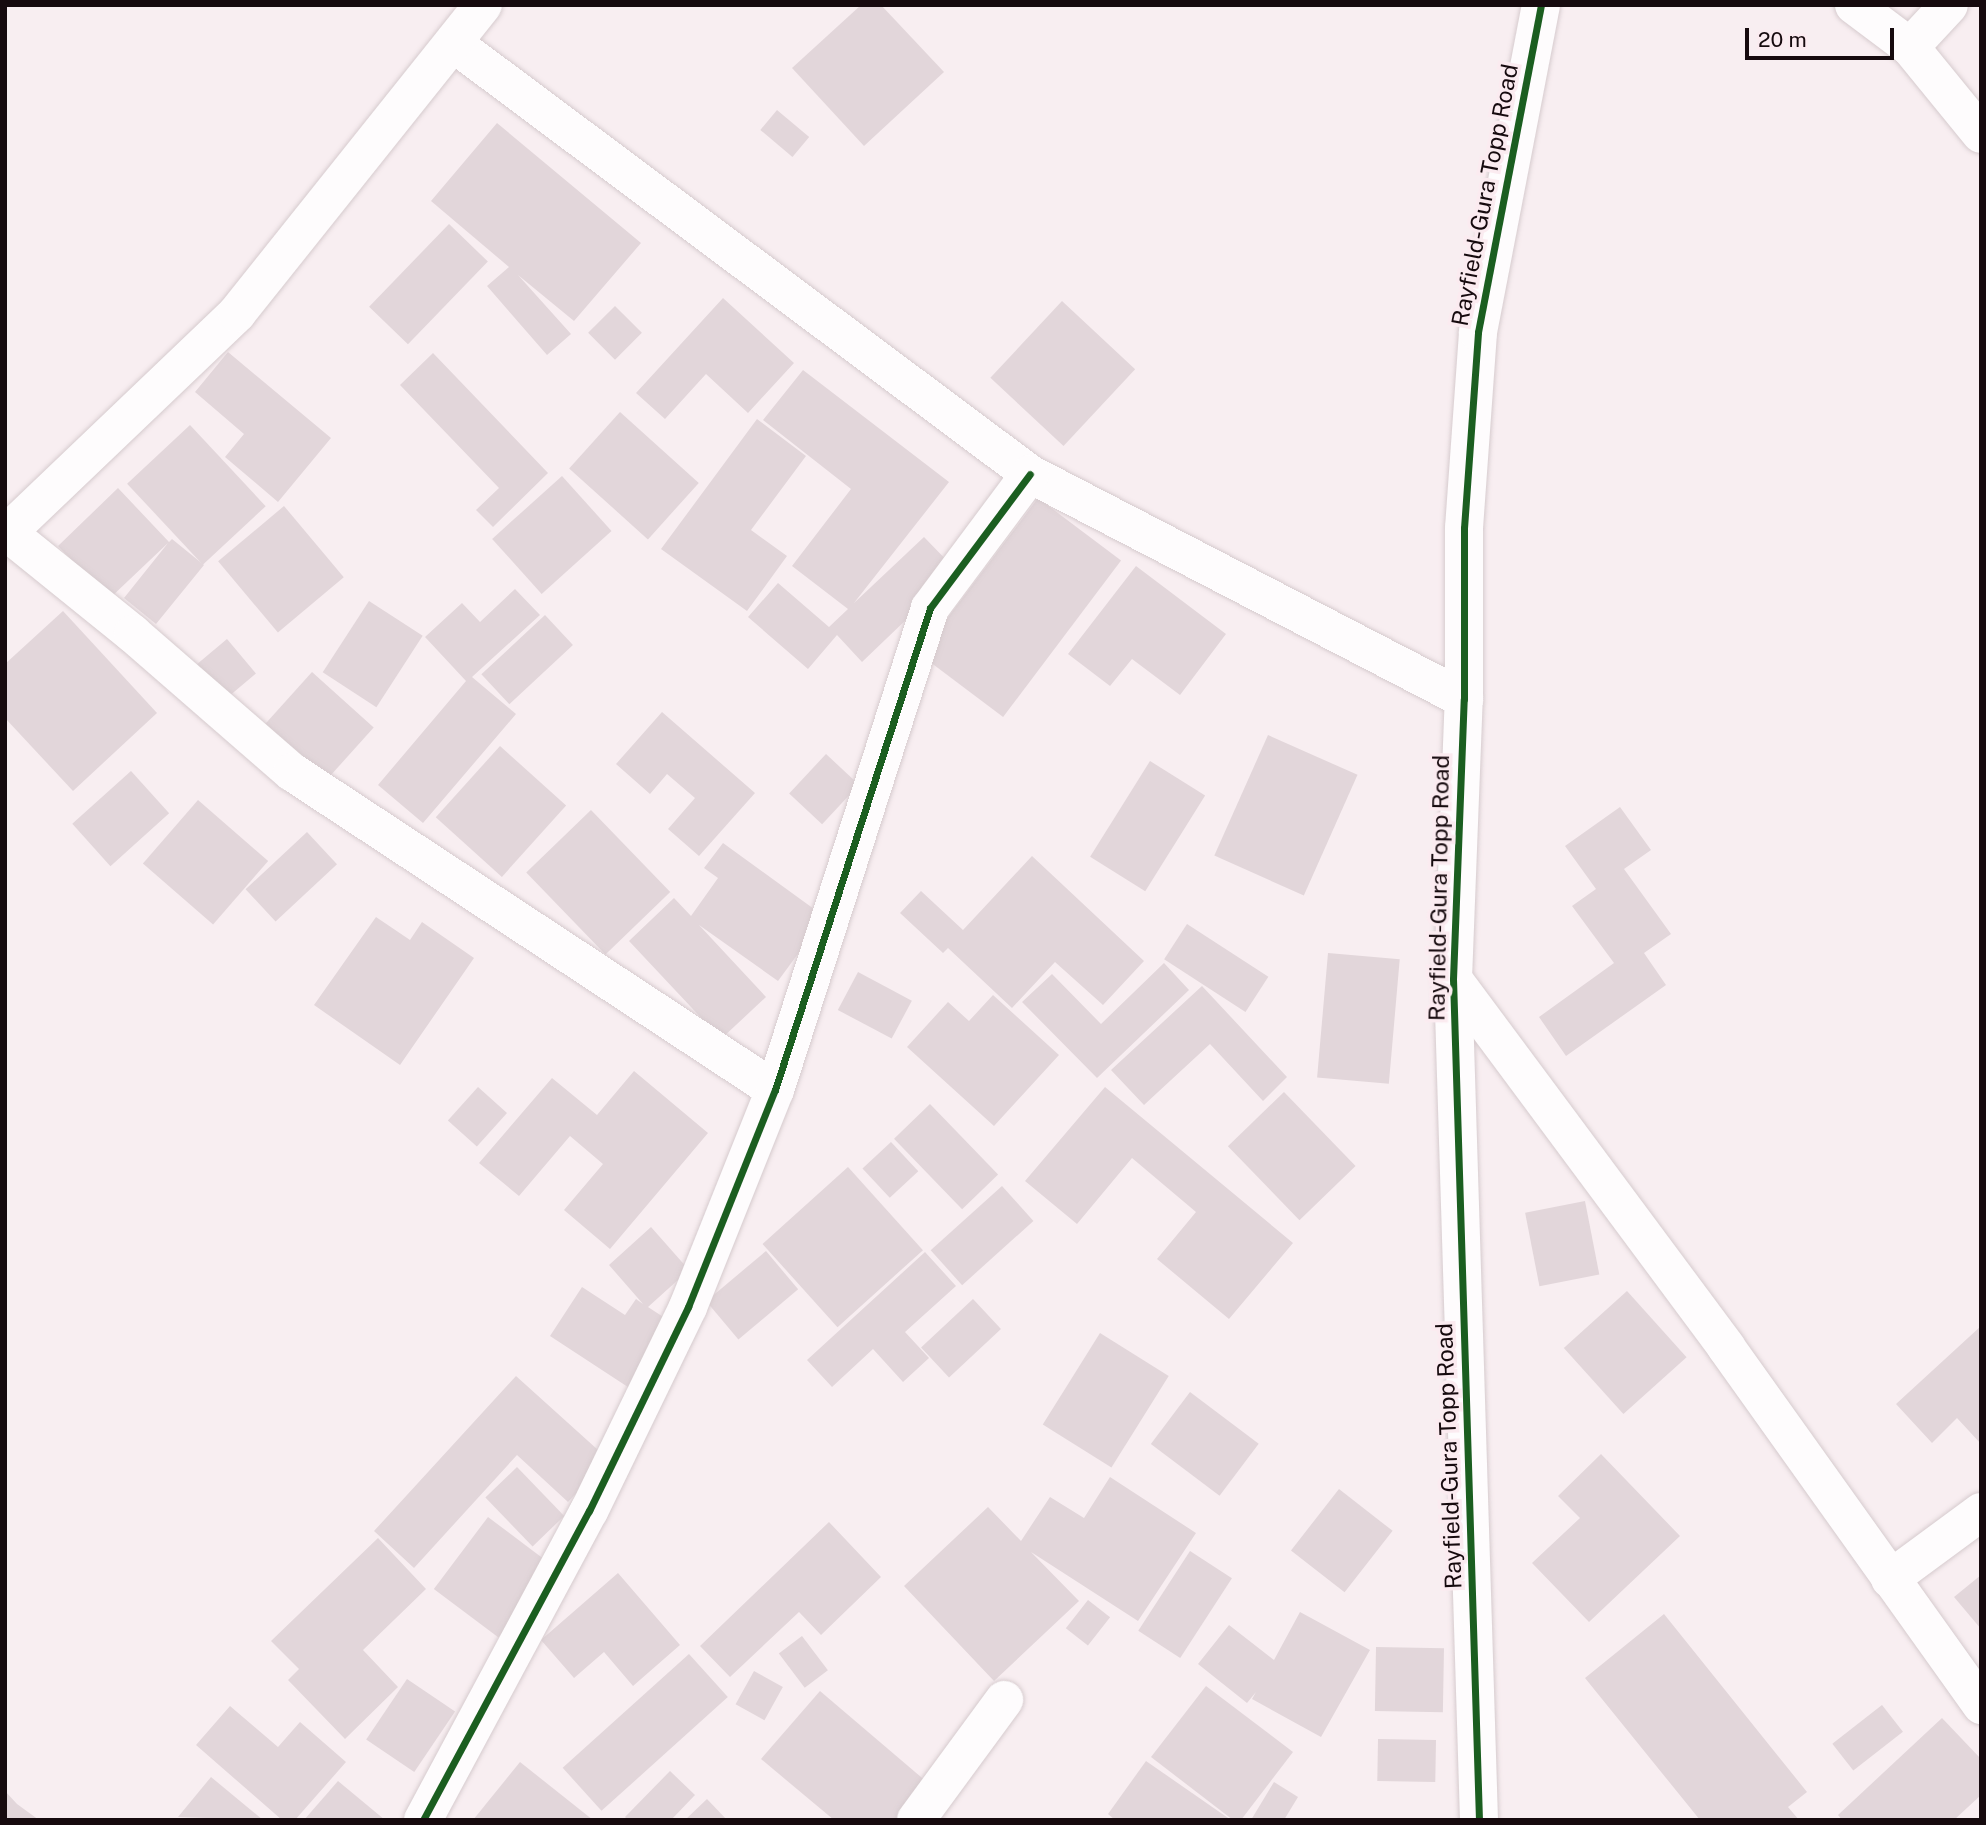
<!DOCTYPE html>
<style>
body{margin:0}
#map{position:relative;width:1986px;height:1825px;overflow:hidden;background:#f8eef1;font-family:"Public Sans",sans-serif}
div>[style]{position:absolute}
.building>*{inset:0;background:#e2d6da;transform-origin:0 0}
.roads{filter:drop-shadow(0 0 2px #d6cbce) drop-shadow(0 0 2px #d6cbce)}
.minor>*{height:38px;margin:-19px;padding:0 19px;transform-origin:19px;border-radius:19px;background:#fefcfd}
.tertiary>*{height:38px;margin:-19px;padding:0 19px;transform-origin:19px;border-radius:19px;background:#fefcfd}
.cycleway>*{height:7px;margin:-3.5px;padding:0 3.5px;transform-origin:3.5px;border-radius:3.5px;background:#1b5e20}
span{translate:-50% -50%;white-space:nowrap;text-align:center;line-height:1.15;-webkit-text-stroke:7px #fbebf0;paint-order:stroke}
.street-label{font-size:23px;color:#160a0e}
.frame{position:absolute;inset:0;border:7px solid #160a0e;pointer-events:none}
.scale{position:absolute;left:1745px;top:28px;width:149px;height:32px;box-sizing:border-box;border:4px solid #160a0e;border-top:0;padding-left:9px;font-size:21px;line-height:24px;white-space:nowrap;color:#160a0e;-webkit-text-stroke:5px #fbebf0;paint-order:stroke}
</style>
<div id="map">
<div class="building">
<i style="clip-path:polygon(861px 5px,881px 5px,944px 72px,864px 146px,792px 68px)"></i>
<i style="left:777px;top:110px;width:42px;height:26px;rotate:40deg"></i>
<i style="clip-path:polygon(497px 123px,641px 243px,574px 321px,518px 275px,571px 334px,547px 355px,487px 286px,509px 267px,431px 201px)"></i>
<i style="left:449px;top:224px;width:54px;height:115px;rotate:44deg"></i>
<i style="clip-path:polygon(723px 298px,794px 363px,748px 413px,706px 374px,665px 419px,636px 393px)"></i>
<i style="left:1062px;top:301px;width:100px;height:105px;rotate:43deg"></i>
<i style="left:615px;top:306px;width:38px;height:38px;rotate:45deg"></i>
<i style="clip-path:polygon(228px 352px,331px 438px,278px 502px,225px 457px,244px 434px,195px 392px)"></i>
<i style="clip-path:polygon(433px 353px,548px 473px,493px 527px,476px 510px,499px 488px,400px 385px)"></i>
<i style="clip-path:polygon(803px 370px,949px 482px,854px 603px,924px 537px,957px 571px,862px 662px,837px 635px,808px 669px,748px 617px,778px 583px,829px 627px,848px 609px,792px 566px,851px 489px,763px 420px)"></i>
<i style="left:620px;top:412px;width:106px;height:76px;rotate:42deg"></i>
<i style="clip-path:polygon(757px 419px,806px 456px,751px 530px,787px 556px,747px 611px,661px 549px)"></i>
<i style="left:190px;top:425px;width:111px;height:86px;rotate:47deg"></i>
<i style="left:562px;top:476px;width:74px;height:94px;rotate:48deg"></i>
<i style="clip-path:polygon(118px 488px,169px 542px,172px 539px,204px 565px,156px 624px,124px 598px,168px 543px,109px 599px,58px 546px)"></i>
<i style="left:1038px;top:498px;width:104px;height:196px;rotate:37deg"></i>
<i style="left:284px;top:506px;width:93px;height:86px;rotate:50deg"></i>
<i style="clip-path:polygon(1136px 566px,1226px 634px,1180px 695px,1132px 659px,1110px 686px,1068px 654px)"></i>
<i style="clip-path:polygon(515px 589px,540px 615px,472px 677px,516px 714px,423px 823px,378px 785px,466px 681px,425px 637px,462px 603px,480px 622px)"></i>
<i style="left:369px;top:601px;width:64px;height:85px;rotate:33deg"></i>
<i style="clip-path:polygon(63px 611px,157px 713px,73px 791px,5px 718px,5px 664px)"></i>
<i style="left:545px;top:615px;width:41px;height:87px;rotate:47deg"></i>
<i style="left:227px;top:639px;width:45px;height:40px;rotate:50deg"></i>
<i style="left:312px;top:672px;width:83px;height:76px;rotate:42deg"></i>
<i style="clip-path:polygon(662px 712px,755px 793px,699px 856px,668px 829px,695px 798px,667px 774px,650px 794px,616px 764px)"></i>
<i style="left:1268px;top:735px;width:98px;height:132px;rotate:24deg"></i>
<i style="left:500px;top:746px;width:89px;height:96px;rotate:42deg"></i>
<i style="left:826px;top:754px;width:45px;height:54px;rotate:43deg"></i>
<i style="left:1150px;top:761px;width:65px;height:113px;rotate:32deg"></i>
<i style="left:131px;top:771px;width:57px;height:79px;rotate:48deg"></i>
<i style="left:198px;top:800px;width:93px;height:84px;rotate:41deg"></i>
<i style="clip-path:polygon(1620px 807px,1651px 850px,1624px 869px,1671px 934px,1644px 953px,1666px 985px,1566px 1056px,1539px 1017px,1614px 963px,1572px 906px,1596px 889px,1565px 846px)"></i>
<i style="left:591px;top:810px;width:114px;height:90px;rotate:46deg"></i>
<i style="left:307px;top:832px;width:44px;height:84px;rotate:47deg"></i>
<i style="clip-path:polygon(723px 843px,825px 917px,778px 981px,699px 925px,766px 997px,721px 1039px,629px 941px,674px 898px,691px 916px,718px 878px,704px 868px)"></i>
<i style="clip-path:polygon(1032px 856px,1144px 961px,1103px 1005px,1055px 962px,1012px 1008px,948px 948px,943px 953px,900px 913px,921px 891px,963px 930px)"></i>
<i style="clip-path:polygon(376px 917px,410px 940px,422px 922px,474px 958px,400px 1065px,314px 1005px)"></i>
<i style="left:1187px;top:924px;width:97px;height:42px;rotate:33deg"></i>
<i style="left:1328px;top:953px;width:72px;height:125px;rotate:5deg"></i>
<i style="clip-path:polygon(1164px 963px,1189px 990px,1097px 1078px,1022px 1002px,1052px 974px,1101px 1024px)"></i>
<i style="left:858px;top:972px;width:61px;height:43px;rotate:28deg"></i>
<i style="clip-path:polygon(1202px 986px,1287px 1077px,1263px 1101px,1210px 1044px,1144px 1105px,1111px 1070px)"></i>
<i style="clip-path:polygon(993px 995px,1059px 1055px,994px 1126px,907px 1047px,948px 1002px,969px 1021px)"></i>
<i style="clip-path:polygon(634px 1071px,708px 1133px,610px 1249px,564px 1210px,603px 1164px,570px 1136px,519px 1196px,479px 1163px,552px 1078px,597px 1115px)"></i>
<i style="left:478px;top:1087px;width:39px;height:45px;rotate:42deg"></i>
<i style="clip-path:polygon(1105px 1087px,1293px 1243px,1229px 1319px,1157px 1259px,1196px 1212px,1132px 1158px,1077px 1224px,1025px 1181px)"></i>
<i style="left:1284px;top:1092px;width:103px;height:78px;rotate:46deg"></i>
<i style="left:930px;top:1104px;width:98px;height:50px;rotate:46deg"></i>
<i style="left:891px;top:1142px;width:40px;height:39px;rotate:47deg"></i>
<i style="left:848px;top:1167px;width:112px;height:115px;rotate:48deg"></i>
<i style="left:1002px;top:1186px;width:47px;height:96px;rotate:48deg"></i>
<i style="left:1585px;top:1201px;width:75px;height:61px;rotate:79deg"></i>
<i style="clip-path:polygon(651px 1227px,689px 1270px,648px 1307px,677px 1326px,634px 1391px,550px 1336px,582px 1287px,625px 1315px,636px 1299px,643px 1304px,609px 1265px)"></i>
<i style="left:766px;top:1251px;width:50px;height:78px;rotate:50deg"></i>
<i style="clip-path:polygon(925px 1252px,956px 1286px,905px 1332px,929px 1358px,903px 1382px,873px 1349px,832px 1387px,807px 1360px)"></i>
<i style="left:1627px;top:1291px;width:89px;height:85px;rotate:48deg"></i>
<i style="left:973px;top:1299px;width:41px;height:71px;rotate:47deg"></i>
<i style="clip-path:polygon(1981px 1326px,1981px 1444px,1957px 1418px,1932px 1443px,1896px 1404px)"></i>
<i style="left:1100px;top:1333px;width:81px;height:108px;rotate:32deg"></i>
<i style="clip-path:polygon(516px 1376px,608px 1459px,568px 1502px,517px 1455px,414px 1568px,374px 1531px)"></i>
<i style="left:1190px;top:1392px;width:86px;height:65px;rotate:37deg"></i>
<i style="clip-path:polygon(1601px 1454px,1680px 1536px,1589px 1622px,1532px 1563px,1580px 1518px,1558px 1496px)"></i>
<i style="left:517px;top:1467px;width:68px;height:44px;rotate:46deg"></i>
<i style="clip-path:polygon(1110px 1477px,1196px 1533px,1138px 1621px,1031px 1552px,1079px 1601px,994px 1681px,904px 1586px,988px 1507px,1021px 1541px,1050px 1497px,1084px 1518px)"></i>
<i style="left:1339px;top:1489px;width:68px;height:78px;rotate:38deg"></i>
<i style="left:488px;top:1517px;width:81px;height:90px;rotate:37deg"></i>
<i style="clip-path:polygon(829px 1522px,881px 1577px,821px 1635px,799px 1612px,730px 1677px,700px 1646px)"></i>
<i style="clip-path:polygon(378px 1538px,426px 1589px,363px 1650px,398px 1687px,345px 1739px,288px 1680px,299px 1669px,271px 1641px)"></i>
<i style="left:1190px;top:1551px;width:50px;height:95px;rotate:33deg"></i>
<i style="clip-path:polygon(618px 1573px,680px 1645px,633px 1686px,604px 1652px,574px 1678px,541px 1640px)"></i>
<i style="clip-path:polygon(1981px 1575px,1981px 1629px,1954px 1597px)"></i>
<i style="left:1088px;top:1600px;width:28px;height:36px;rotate:38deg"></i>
<i style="clip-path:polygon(1300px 1612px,1370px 1650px,1321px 1737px,1252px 1699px,1256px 1692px,1247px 1703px,1198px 1664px,1229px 1625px,1274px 1660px)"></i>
<i style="clip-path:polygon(1664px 1614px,1807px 1792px,1788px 1807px,1799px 1820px,1700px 1820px,1585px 1678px)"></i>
<i style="left:802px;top:1636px;width:43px;height:29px;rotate:53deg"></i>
<i style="left:1376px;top:1647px;width:68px;height:64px;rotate:1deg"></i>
<i style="left:689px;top:1654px;width:58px;height:170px;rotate:48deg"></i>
<i style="left:754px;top:1671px;width:33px;height:38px;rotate:29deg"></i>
<i style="left:407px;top:1679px;width:58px;height:73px;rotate:34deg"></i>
<i style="clip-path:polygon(1206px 1686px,1293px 1752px,1241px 1820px,1233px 1820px,1151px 1757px)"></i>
<i style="clip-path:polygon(820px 1691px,928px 1783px,896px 1820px,834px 1820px,761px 1759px)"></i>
<i style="left:1882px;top:1705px;width:34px;height:63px;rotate:52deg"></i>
<i style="clip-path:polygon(230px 1706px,278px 1747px,300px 1722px,346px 1762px,295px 1820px,282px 1820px,196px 1745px)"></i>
<i style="clip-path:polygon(1942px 1718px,1981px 1759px,1981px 1795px,1954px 1820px,1842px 1820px,1838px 1815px)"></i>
<i style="left:1436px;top:1740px;width:42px;height:58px;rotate:91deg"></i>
<i style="clip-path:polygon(1146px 1761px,1231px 1820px,1115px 1820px,1108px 1814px)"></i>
<i style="clip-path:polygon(520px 1762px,593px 1820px,473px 1820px)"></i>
<i style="clip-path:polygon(670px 1771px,695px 1795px,671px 1820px,628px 1820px,625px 1817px)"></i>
<i style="clip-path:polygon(211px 1777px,263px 1820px,178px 1817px)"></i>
<i style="clip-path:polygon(338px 1781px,385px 1820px,304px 1820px)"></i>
<i style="clip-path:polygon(1274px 1782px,1298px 1797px,1284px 1820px,1251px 1820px)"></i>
<i style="clip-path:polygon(5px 1791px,17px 1804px,39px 1820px,5px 1820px)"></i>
<i style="clip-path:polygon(707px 1799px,727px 1820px,685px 1820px)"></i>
</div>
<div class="roads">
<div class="minor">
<i style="left:1854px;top:5px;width:70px;rotate:36.9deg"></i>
<i style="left:1910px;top:47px;width:112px;rotate:50.8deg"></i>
<i style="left:453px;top:43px;width:720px;rotate:36.76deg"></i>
<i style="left:1030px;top:474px;width:489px;rotate:27.4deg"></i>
<i style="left:1910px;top:47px;width:57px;rotate:-47.1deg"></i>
<i style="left:8px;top:533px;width:161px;rotate:38.9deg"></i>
<i style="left:133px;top:634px;width:211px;rotate:41deg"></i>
<i style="left:292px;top:772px;width:578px;rotate:33.36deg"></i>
<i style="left:5px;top:535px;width:321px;rotate:-43.7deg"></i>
<i style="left:237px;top:313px;width:394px;rotate:-51.4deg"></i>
<i style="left:1453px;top:979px;width:458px;rotate:53.4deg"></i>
<i style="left:1726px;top:1347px;width:440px;rotate:54.5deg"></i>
<i style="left:1890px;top:1579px;width:113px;rotate:-36.4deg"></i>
<i style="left:423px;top:1820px;width:351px;rotate:-61.8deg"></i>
<i style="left:589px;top:1511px;width:227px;rotate:-64.1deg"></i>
<i style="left:688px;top:1307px;width:234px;rotate:-68.2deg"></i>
<i style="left:775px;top:1090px;width:506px;rotate:-72.17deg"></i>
<i style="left:930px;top:608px;width:167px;rotate:-53.3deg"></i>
<i style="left:916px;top:1820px;width:149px;rotate:-53.7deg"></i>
</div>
<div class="tertiary">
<i style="left:1479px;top:1820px;width:841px;rotate:-91.77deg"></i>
<i style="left:1453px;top:979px;width:280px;rotate:-87.8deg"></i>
<i style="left:1464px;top:699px;width:171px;rotate:-90deg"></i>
<i style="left:1464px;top:528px;width:196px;rotate:-85.9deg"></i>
<i style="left:1478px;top:332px;width:333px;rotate:-79.1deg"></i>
</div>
</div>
<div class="cycleway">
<i style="left:423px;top:1820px;width:351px;rotate:-61.8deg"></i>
<i style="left:589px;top:1511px;width:227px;rotate:-64.1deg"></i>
<i style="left:688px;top:1307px;width:234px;rotate:-68.2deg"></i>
<i style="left:775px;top:1090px;width:506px;rotate:-72.17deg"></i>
<i style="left:930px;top:608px;width:167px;rotate:-53.3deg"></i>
<i style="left:1479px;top:1820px;width:841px;rotate:-91.77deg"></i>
<i style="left:1453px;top:979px;width:280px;rotate:-87.8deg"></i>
<i style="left:1464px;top:699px;width:171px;rotate:-90deg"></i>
<i style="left:1464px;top:528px;width:196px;rotate:-85.9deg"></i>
<i style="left:1478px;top:332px;width:333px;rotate:-79.1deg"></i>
</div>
<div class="street-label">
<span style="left:1485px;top:195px;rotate:-79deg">Rayfield-Gura Topp Road</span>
<span style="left:1439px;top:888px;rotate:-89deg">Rayfield-Gura Topp Road</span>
<span style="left:1449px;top:1456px;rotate:-92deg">Rayfield-Gura Topp Road</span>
</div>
<div class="frame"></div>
<div class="scale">20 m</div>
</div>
